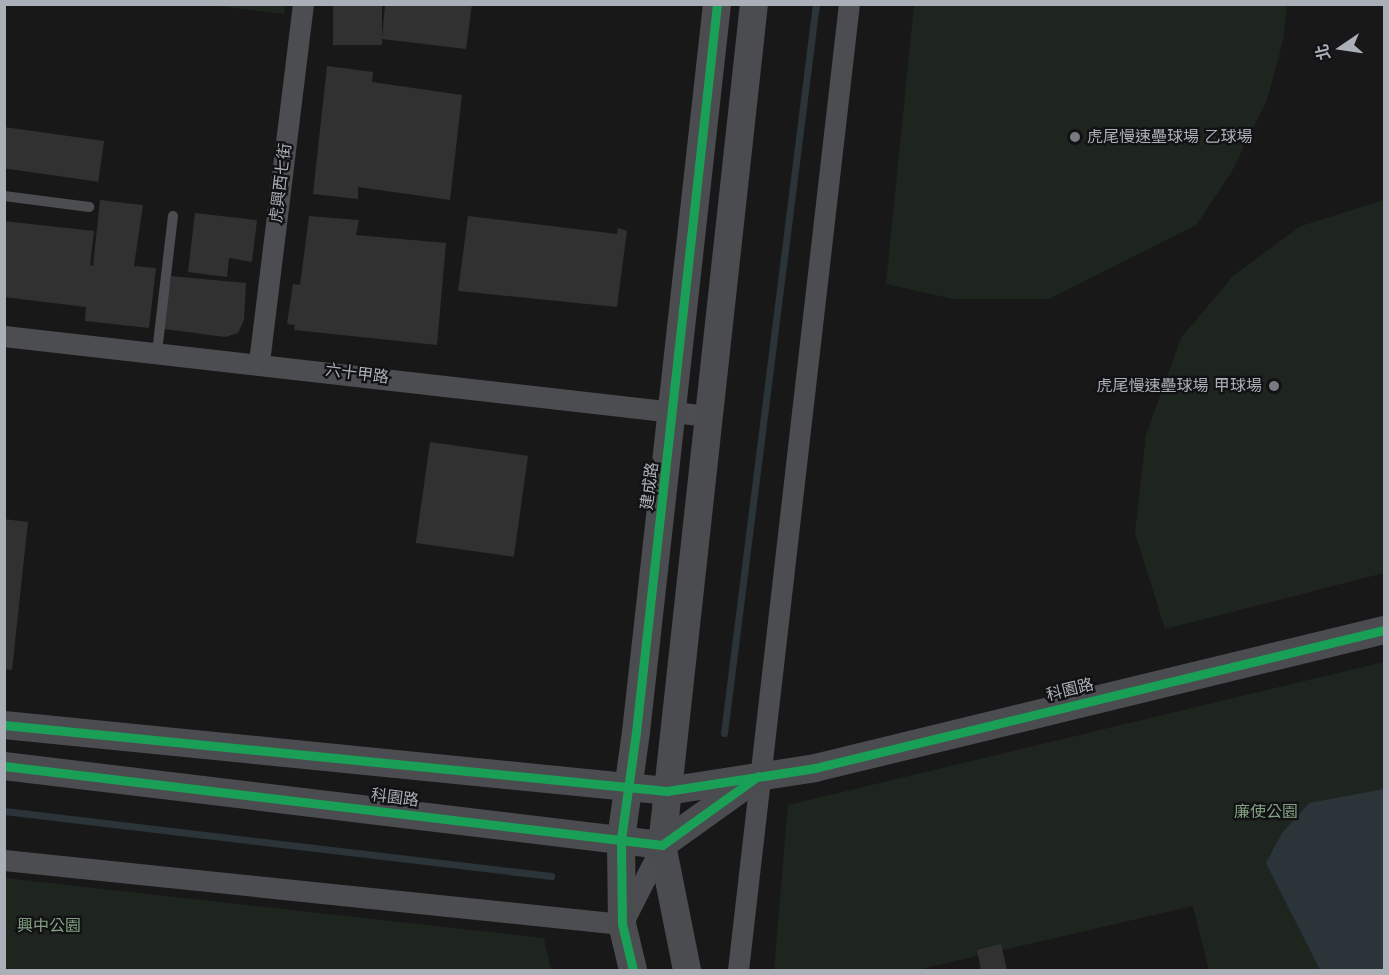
<!DOCTYPE html>
<meta charset="utf-8">
<style>
body{margin:0}
#map{position:relative;width:1389px;height:975px;overflow:hidden;background:#181818;font-family:"Work Sans","Noto Sans TC",sans-serif}
div>[style]{position:absolute}
.green>*{inset:0;background:#1e251f}
.water>*{inset:0;background:#2b3439}
.stream>*{height:7px;margin:-3.5px;padding:0 3.5px;transform-origin:3.5px;border-radius:3.5px;background:#2b3439}
.building>*{inset:0;background:#313132;transform-origin:0 0}
.lane>*{height:10px;margin:-5px;padding:0 5px;transform-origin:5px;border-radius:5px;background:#4c4d51}
.street>*{height:21px;margin:-10.5px;padding:0 10.5px;transform-origin:10.5px;border-radius:10.5px;background:#4c4d51}
.secondary>*{height:28px;margin:-14px;padding:0 14px;transform-origin:14px;border-radius:14px;background:#4b4c4f}
.cycleway>*{height:9px;margin:-4.5px;padding:0 4.5px;transform-origin:4.5px;border-radius:4.5px;background:#1a9f57}
.dots>*{width:16px;height:16px;translate:-50% -50%;box-sizing:border-box;border:3px solid #121214;border-radius:50%}
span{translate:-50% -50%;white-space:nowrap;text-align:center;line-height:1.15;-webkit-text-stroke:4.5px #121214;paint-order:stroke}
.poi-label{font-size:16px;color:#aaafb8}
.left{translate:0 -50%;text-align:left}
.right{translate:-100% -50%;text-align:right}
.street-label{font-size:16px;color:#aaafb8}
.park-label{font-size:16px;color:#82a282}
.frame{position:absolute;inset:0;border:6px solid #aaafb8;pointer-events:none}
.north{position:absolute;left:1311px;top:18px;width:60px;height:60px;-webkit-text-stroke:4px #121214;paint-order:stroke;rotate:257deg;font-size:16px;font-weight:700;line-height:24px;text-align:center;color:#aaafb8}
.north::after{content:'';display:block;margin:auto;width:21px;height:27px;background:#aaafb8;clip-path:polygon(50% 0,100% 100%,50% 72%,0 100%)}
</style>
<div id="map">
<div class="green">
<i style="clip-path:polygon(209px 5px,285px 4px,285px 5px,284px 14px)"></i>
<i style="clip-path:polygon(914px 5px,914px 4px,1287px 5px,1283px 41px,1267px 100px,1231px 173px,1196px 225px,1049px 299px,953px 299px,886px 284px)"></i>
<i style="clip-path:polygon(1384px 200px,1384px 573px,1165px 629px,1135px 533px,1146px 435px,1181px 338px,1233px 276px,1301px 226px)"></i>
<i style="clip-path:polygon(1384px 662px,1384px 970px,1209px 970px,1193px 906px,917px 970px,774px 970px,788px 805px)"></i>
<i style="clip-path:polygon(5px 878px,544px 938px,551px 970px,5px 970px)"></i>
</div>
<div class="water">
<i style="clip-path:polygon(1384px 789px,1384px 970px,1320px 970px,1266px 863px,1282px 833px,1309px 803px)"></i>
</div>
<div class="stream">
<i style="left:724px;top:733px;width:735px;rotate:-82.81deg"></i>
<i style="left:4px;top:811px;width:551px;rotate:6.78deg"></i>
</div>
<div class="building">
<i style="left:333px;top:4px;width:49px;height:41px"></i>
<i style="clip-path:polygon(385px 4px,472px 4px,466px 49px,382px 39px)"></i>
<i style="clip-path:polygon(327px 66px,373px 72px,372px 82px,462px 95px,450px 200px,358px 187px,358px 199px,313px 194px)"></i>
<i style="left:4px;top:127px;width:101px;height:41px;rotate:8deg"></i>
<i style="clip-path:polygon(100px 200px,143px 205px,134px 266px,156px 268px,149px 328px,85px 321px,86px 307px,4px 297px,4px 221px,94px 231px,90px 265px,93px 266px)"></i>
<i style="clip-path:polygon(195px 213px,257px 220px,252px 262px,229px 258px,227px 277px,188px 272px)"></i>
<i style="clip-path:polygon(309px 216px,359px 220px,356px 235px,446px 243px,437px 345px,294px 330px,295px 325px,287px 324px,293px 284px,300px 285px)"></i>
<i style="clip-path:polygon(468px 216px,617px 234px,618px 228px,627px 231px,617px 307px,458px 291px)"></i>
<i style="clip-path:polygon(171px 276px,246px 283px,244px 320px,238px 333px,225px 337px,164px 329px)"></i>
<i style="left:430px;top:442px;width:99px;height:102px;rotate:8deg"></i>
<i style="clip-path:polygon(4px 519px,28px 522px,12px 670px,4px 669px)"></i>
<i style="clip-path:polygon(1001px 944px,1007px 970px,981px 970px,977px 950px)"></i>
</div>
<div class="lane">
<i style="left:4px;top:196px;width:86px;rotate:7.4deg"></i>
<i style="left:157px;top:352px;width:137px;rotate:-83.3deg"></i>
</div>
<div class="street">
<i style="left:4px;top:336px;width:709px;rotate:6.48deg"></i>
<i style="left:259px;top:362px;width:361px;rotate:-83deg"></i>
<i style="left:4px;top:860px;width:621px;rotate:5.91deg"></i>
<i style="left:622px;top:924px;width:89px;rotate:-63.1deg"></i>
<i style="left:738px;top:970px;width:972px;rotate:-83.45deg"></i>
</div>
<div class="secondary">
<i style="left:4px;top:725px;width:666px;rotate:5.68deg"></i>
<i style="left:667px;top:791px;width:150px;rotate:-8.8deg"></i>
<i style="left:815px;top:768px;width:585px;rotate:-13.63deg"></i>
<i style="left:4px;top:766px;width:663px;rotate:6.85deg"></i>
<i style="left:662px;top:845px;width:113px;rotate:-35.7deg"></i>
<i style="left:633px;top:970px;width:47px;rotate:-103.4deg"></i>
<i style="left:622px;top:924px;width:85px;rotate:-90.7deg"></i>
<i style="left:621px;top:839px;width:108px;rotate:-82deg"></i>
<i style="left:636px;top:732px;width:732px;rotate:-83.65deg"></i>
<i style="left:687px;top:970px;width:127px;rotate:-101.3deg"></i>
<i style="left:662px;top:845px;width:846px;rotate:-83.76deg"></i>
</div>
<div class="cycleway">
<i style="left:4px;top:725px;width:666px;rotate:5.68deg"></i>
<i style="left:667px;top:791px;width:150px;rotate:-8.8deg"></i>
<i style="left:815px;top:768px;width:585px;rotate:-13.63deg"></i>
<i style="left:4px;top:766px;width:663px;rotate:6.85deg"></i>
<i style="left:662px;top:845px;width:118px;rotate:-35.7deg"></i>
<i style="left:633px;top:970px;width:47px;rotate:-103.4deg"></i>
<i style="left:622px;top:924px;width:85px;rotate:-90.7deg"></i>
<i style="left:621px;top:839px;width:108px;rotate:-82deg"></i>
<i style="left:636px;top:732px;width:732px;rotate:-83.65deg"></i>
</div>
<div class="dots">
<i style="left:1075px;top:137px;background:#777a80"></i>
<i style="left:1274px;top:386px;background:#777a80"></i>
</div>
<div class="poi-label">
<span class="left" style="left:1087px;top:137px">虎尾慢速壘球場 乙球場</span>
<span class="right" style="left:1262px;top:386px">虎尾慢速壘球場 甲球場</span>
</div>
<div class="street-label">
<span style="left:281px;top:183px;rotate:-83deg">虎興西七街</span>
<span style="left:357px;top:374px;rotate:7deg">六十甲路</span>
<span style="left:650px;top:486px;rotate:-83deg">建成路</span>
<span style="left:1070px;top:690px;rotate:-14deg">科園路</span>
<span style="left:395px;top:798px;rotate:7deg">科園路</span>
</div>
<div class="park-label">
<span style="left:1266px;top:812px">廉使公園</span>
<span style="left:49px;top:926px">興中公園</span>
</div>
<div class="frame"></div>
<div class="north">北</div>
</div>
